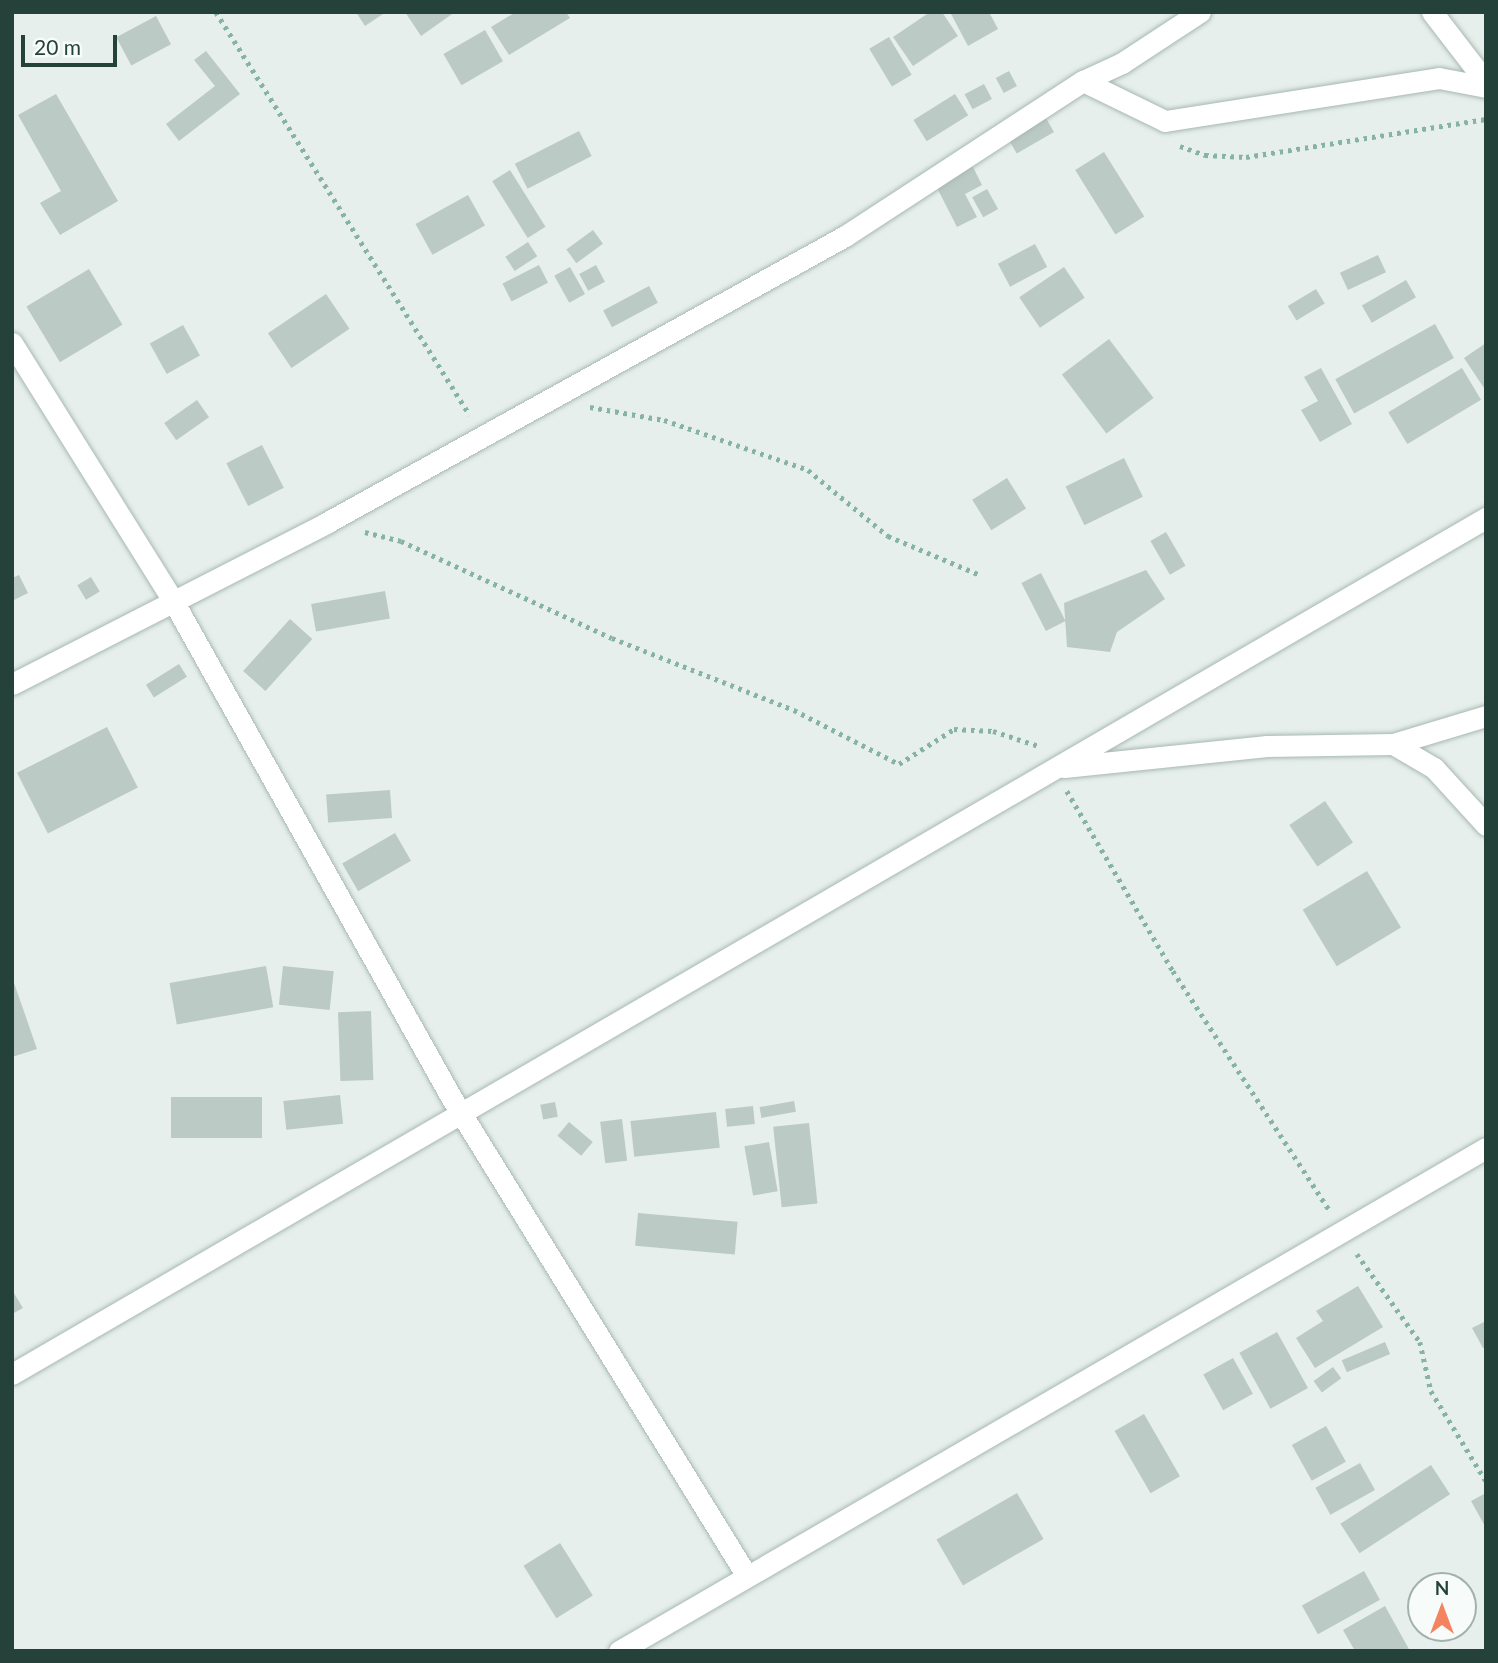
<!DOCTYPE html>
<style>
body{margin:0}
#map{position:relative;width:1498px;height:1663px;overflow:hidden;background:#e6efeb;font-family:Lato,sans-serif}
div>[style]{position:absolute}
.building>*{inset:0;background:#bbcac4;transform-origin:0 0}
.path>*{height:4.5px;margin-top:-2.25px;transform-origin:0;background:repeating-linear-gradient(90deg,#86b3a5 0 3.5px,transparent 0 8.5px)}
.roads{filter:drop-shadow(0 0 2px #a8b8b2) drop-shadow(0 0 2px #a8b8b2)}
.minor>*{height:21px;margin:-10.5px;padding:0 10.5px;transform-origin:10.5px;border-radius:10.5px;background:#fff}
span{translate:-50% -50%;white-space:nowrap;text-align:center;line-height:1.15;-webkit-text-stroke:5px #f7fbf9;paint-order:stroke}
.frame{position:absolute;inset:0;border:14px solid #24423a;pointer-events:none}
.north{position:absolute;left:1407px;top:1572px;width:70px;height:70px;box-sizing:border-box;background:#f7fbf9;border:2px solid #a3b1ad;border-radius:50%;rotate:0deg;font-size:19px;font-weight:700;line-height:28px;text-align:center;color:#24423a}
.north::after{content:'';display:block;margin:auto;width:24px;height:32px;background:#f4845f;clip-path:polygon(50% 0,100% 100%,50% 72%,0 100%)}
.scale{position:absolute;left:21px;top:35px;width:96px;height:32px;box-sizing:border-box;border:4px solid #24423a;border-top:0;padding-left:9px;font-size:21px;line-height:24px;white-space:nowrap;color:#24423a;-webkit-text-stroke:5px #f7fbf9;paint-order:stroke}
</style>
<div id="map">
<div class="building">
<i style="clip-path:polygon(356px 12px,386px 12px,365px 26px)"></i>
<i style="clip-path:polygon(405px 12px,455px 12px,421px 36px)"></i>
<i style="clip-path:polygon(516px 12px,566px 12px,570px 18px,509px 55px,491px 27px)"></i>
<i style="clip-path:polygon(930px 12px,942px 12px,958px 36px,913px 66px,893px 37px)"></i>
<i style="clip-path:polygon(950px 12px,989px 12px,998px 29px,968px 46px)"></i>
<i style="left:156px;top:16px;width:32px;height:45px;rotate:62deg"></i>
<i style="left:485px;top:30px;width:36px;height:48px;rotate:60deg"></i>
<i style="left:889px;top:37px;width:44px;height:23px;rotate:59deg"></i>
<i style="clip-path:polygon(206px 51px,240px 94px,179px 141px,166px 124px,215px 86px,194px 60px)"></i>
<i style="left:1009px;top:71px;width:17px;height:15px;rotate:62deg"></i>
<i style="left:984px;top:84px;width:17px;height:22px;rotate:62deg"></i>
<i style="clip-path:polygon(56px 94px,118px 201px,60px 235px,40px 203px,61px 191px,18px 115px)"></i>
<i style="left:955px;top:94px;width:25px;height:49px;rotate:58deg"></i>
<i style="left:1043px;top:113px;width:22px;height:43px;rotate:60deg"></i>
<i style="left:579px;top:131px;width:28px;height:72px;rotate:63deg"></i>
<i style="left:1104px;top:152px;width:76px;height:34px;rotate:58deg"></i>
<i style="clip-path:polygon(971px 163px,982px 185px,965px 194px,977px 217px,957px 227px,934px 182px)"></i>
<i style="left:510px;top:170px;width:67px;height:21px;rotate:58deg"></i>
<i style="left:987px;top:189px;width:23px;height:17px;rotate:61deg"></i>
<i style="left:468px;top:195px;width:35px;height:60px;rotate:61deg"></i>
<i style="left:593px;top:230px;width:17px;height:33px;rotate:54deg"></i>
<i style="left:528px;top:242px;width:17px;height:27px;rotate:57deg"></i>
<i style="left:1035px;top:244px;width:26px;height:42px;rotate:62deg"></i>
<i style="left:1378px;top:255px;width:19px;height:42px;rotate:65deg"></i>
<i style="left:539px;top:265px;width:20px;height:41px;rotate:63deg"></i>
<i style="left:596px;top:265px;width:19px;height:19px;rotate:62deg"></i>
<i style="left:570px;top:267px;width:31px;height:18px;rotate:61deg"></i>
<i style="left:1064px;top:267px;width:37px;height:54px;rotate:56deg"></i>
<i style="left:89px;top:269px;width:65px;height:73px;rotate:59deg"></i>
<i style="left:1406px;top:280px;width:20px;height:51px;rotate:60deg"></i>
<i style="left:649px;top:286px;width:19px;height:52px;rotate:62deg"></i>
<i style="left:1316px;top:289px;width:17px;height:33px;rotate:59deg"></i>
<i style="left:326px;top:294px;width:42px;height:70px;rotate:56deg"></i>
<i style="left:1435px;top:324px;width:39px;height:114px;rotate:61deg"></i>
<i style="left:183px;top:325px;width:35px;height:38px;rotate:61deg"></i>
<i style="left:1109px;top:339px;width:74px;height:59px;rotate:53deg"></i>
<i style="clip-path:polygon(1486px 343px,1486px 387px,1484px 388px,1464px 358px)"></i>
<i style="clip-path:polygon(1321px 368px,1352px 424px,1320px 442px,1301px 410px,1318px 401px,1304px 377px)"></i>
<i style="left:1462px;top:368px;width:37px;height:86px;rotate:59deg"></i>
<i style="left:197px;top:400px;width:21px;height:40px;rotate:55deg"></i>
<i style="left:262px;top:445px;width:48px;height:40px;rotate:63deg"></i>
<i style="left:1124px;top:458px;width:43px;height:65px;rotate:64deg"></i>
<i style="left:1007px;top:478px;width:36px;height:41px;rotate:58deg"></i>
<i style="left:1166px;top:532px;width:39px;height:18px;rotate:60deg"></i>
<i style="clip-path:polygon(1146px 570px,1165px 599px,1117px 632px,1110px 652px,1067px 647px,1064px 603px)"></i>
<i style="left:1041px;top:573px;width:54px;height:22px;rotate:63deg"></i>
<i style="clip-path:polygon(19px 575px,28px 593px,12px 601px,12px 578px)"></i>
<i style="left:91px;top:577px;width:17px;height:16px;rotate:59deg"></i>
<i style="left:385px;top:591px;width:28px;height:75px;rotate:80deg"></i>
<i style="left:290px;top:619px;width:30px;height:70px;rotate:42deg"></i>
<i style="left:179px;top:664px;width:15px;height:39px;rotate:58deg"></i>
<i style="left:107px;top:727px;width:68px;height:101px;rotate:63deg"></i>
<i style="left:390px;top:790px;width:28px;height:64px;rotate:86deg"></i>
<i style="left:1325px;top:801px;width:50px;height:43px;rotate:56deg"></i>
<i style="left:395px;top:833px;width:32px;height:61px;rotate:60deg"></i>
<i style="left:1367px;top:871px;width:66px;height:75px;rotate:59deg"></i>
<i style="left:266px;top:966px;width:42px;height:98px;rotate:80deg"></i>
<i style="left:283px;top:966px;width:51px;height:39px;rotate:6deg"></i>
<i style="clip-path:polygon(12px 977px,37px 1049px,12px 1057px)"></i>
<i style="left:371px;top:1011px;width:69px;height:33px;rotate:88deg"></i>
<i style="left:340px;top:1095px;width:29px;height:57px;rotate:84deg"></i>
<i style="left:171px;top:1097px;width:91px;height:41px"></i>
<i style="left:794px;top:1101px;width:11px;height:35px;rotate:80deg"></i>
<i style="left:555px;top:1102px;width:15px;height:15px;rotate:79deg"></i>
<i style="left:753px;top:1106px;width:18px;height:28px;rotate:84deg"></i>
<i style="left:716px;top:1112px;width:36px;height:86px;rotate:84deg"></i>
<i style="left:622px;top:1119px;width:42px;height:22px;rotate:83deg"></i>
<i style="left:569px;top:1122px;width:31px;height:18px;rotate:40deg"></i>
<i style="left:809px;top:1123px;width:81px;height:36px;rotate:84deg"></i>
<i style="left:769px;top:1142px;width:50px;height:25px;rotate:80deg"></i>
<i style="left:638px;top:1213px;width:100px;height:33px;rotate:5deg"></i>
<i style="clip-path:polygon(1358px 1286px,1383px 1327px,1315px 1368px,1296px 1338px,1323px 1321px,1316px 1311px)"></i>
<i style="clip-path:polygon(12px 1290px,23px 1308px,12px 1314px)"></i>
<i style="clip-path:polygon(1486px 1321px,1486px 1347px,1483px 1348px,1472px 1328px)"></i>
<i style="left:1277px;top:1332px;width:64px;height:43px;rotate:61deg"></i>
<i style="left:1385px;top:1342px;width:13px;height:47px;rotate:67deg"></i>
<i style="left:1233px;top:1358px;width:41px;height:34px;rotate:61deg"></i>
<i style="left:1333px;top:1367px;width:14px;height:24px;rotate:54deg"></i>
<i style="left:1144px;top:1414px;width:72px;height:34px;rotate:60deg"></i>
<i style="left:1326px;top:1426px;width:41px;height:39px;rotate:61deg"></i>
<i style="left:1360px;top:1463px;width:31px;height:51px;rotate:61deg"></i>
<i style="left:1431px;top:1465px;width:35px;height:108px;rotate:57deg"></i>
<i style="left:1017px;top:1493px;width:53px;height:93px;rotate:60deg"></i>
<i style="clip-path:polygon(1486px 1493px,1486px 1528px,1471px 1501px)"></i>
<i style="left:560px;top:1543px;width:62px;height:43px;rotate:58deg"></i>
<i style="left:1364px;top:1571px;width:33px;height:71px;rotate:61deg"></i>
<i style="clip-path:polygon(1385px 1606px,1410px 1651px,1355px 1651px,1343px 1630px)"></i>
</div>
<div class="path">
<i style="left:216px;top:12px;width:476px;rotate:57.8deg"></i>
<i style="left:1180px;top:146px;width:27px;rotate:20deg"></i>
<i style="left:1205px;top:155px;width:41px;rotate:2.8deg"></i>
<i style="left:1246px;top:157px;width:243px;rotate:-9deg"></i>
<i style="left:590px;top:407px;width:75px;rotate:10deg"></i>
<i style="left:664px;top:420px;width:152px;rotate:19.1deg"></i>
<i style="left:808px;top:470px;width:104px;rotate:39.5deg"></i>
<i style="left:888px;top:536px;width:98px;rotate:22.9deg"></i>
<i style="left:365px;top:532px;width:37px;rotate:14deg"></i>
<i style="left:401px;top:541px;width:232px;rotate:24.7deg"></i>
<i style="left:612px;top:638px;width:196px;rotate:21.6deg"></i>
<i style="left:794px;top:710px;width:118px;rotate:27.2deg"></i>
<i style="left:899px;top:764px;width:65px;rotate:-32.5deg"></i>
<i style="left:954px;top:729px;width:39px;rotate:3deg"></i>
<i style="left:993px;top:731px;width:48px;rotate:18.1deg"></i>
<i style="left:1067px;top:791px;width:209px;rotate:59.5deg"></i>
<i style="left:1173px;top:971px;width:287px;rotate:56.8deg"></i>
<i style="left:1357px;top:1254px;width:108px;rotate:54.4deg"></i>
<i style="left:1420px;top:1342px;width:50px;rotate:77.3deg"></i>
<i style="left:1431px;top:1391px;width:105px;rotate:58.6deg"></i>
</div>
<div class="roads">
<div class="minor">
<i style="left:1432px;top:12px;width:88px;rotate:52.4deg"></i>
<i style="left:1083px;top:81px;width:43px;rotate:-24.8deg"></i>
<i style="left:1122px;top:63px;width:93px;rotate:-33.2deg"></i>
<i style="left:12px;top:343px;width:302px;rotate:58deg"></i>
<i style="left:172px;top:599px;width:571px;rotate:60.74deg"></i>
<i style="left:451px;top:1097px;width:563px;rotate:58.29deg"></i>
<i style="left:12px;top:684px;width:353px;rotate:-27.1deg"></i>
<i style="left:326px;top:523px;width:593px;rotate:-28.94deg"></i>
<i style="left:845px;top:236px;width:284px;rotate:-33.1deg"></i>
<i style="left:1083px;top:81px;width:91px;rotate:26deg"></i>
<i style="left:1165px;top:121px;width:277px;rotate:-8.9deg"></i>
<i style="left:1439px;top:78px;width:48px;rotate:10.8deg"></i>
<i style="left:1393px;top:744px;width:48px;rotate:30.3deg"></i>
<i style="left:1434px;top:768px;width:77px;rotate:47.6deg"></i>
<i style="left:1064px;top:767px;width:204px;rotate:-5.9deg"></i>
<i style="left:1267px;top:746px;width:126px;rotate:-0.9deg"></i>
<i style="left:1393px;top:744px;width:97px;rotate:-16.8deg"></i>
<i style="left:12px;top:1374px;width:1705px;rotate:-30.15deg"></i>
<i style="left:619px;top:1651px;width:1002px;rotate:-30.12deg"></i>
</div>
</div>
<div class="frame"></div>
<div class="north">N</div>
<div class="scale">20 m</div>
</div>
